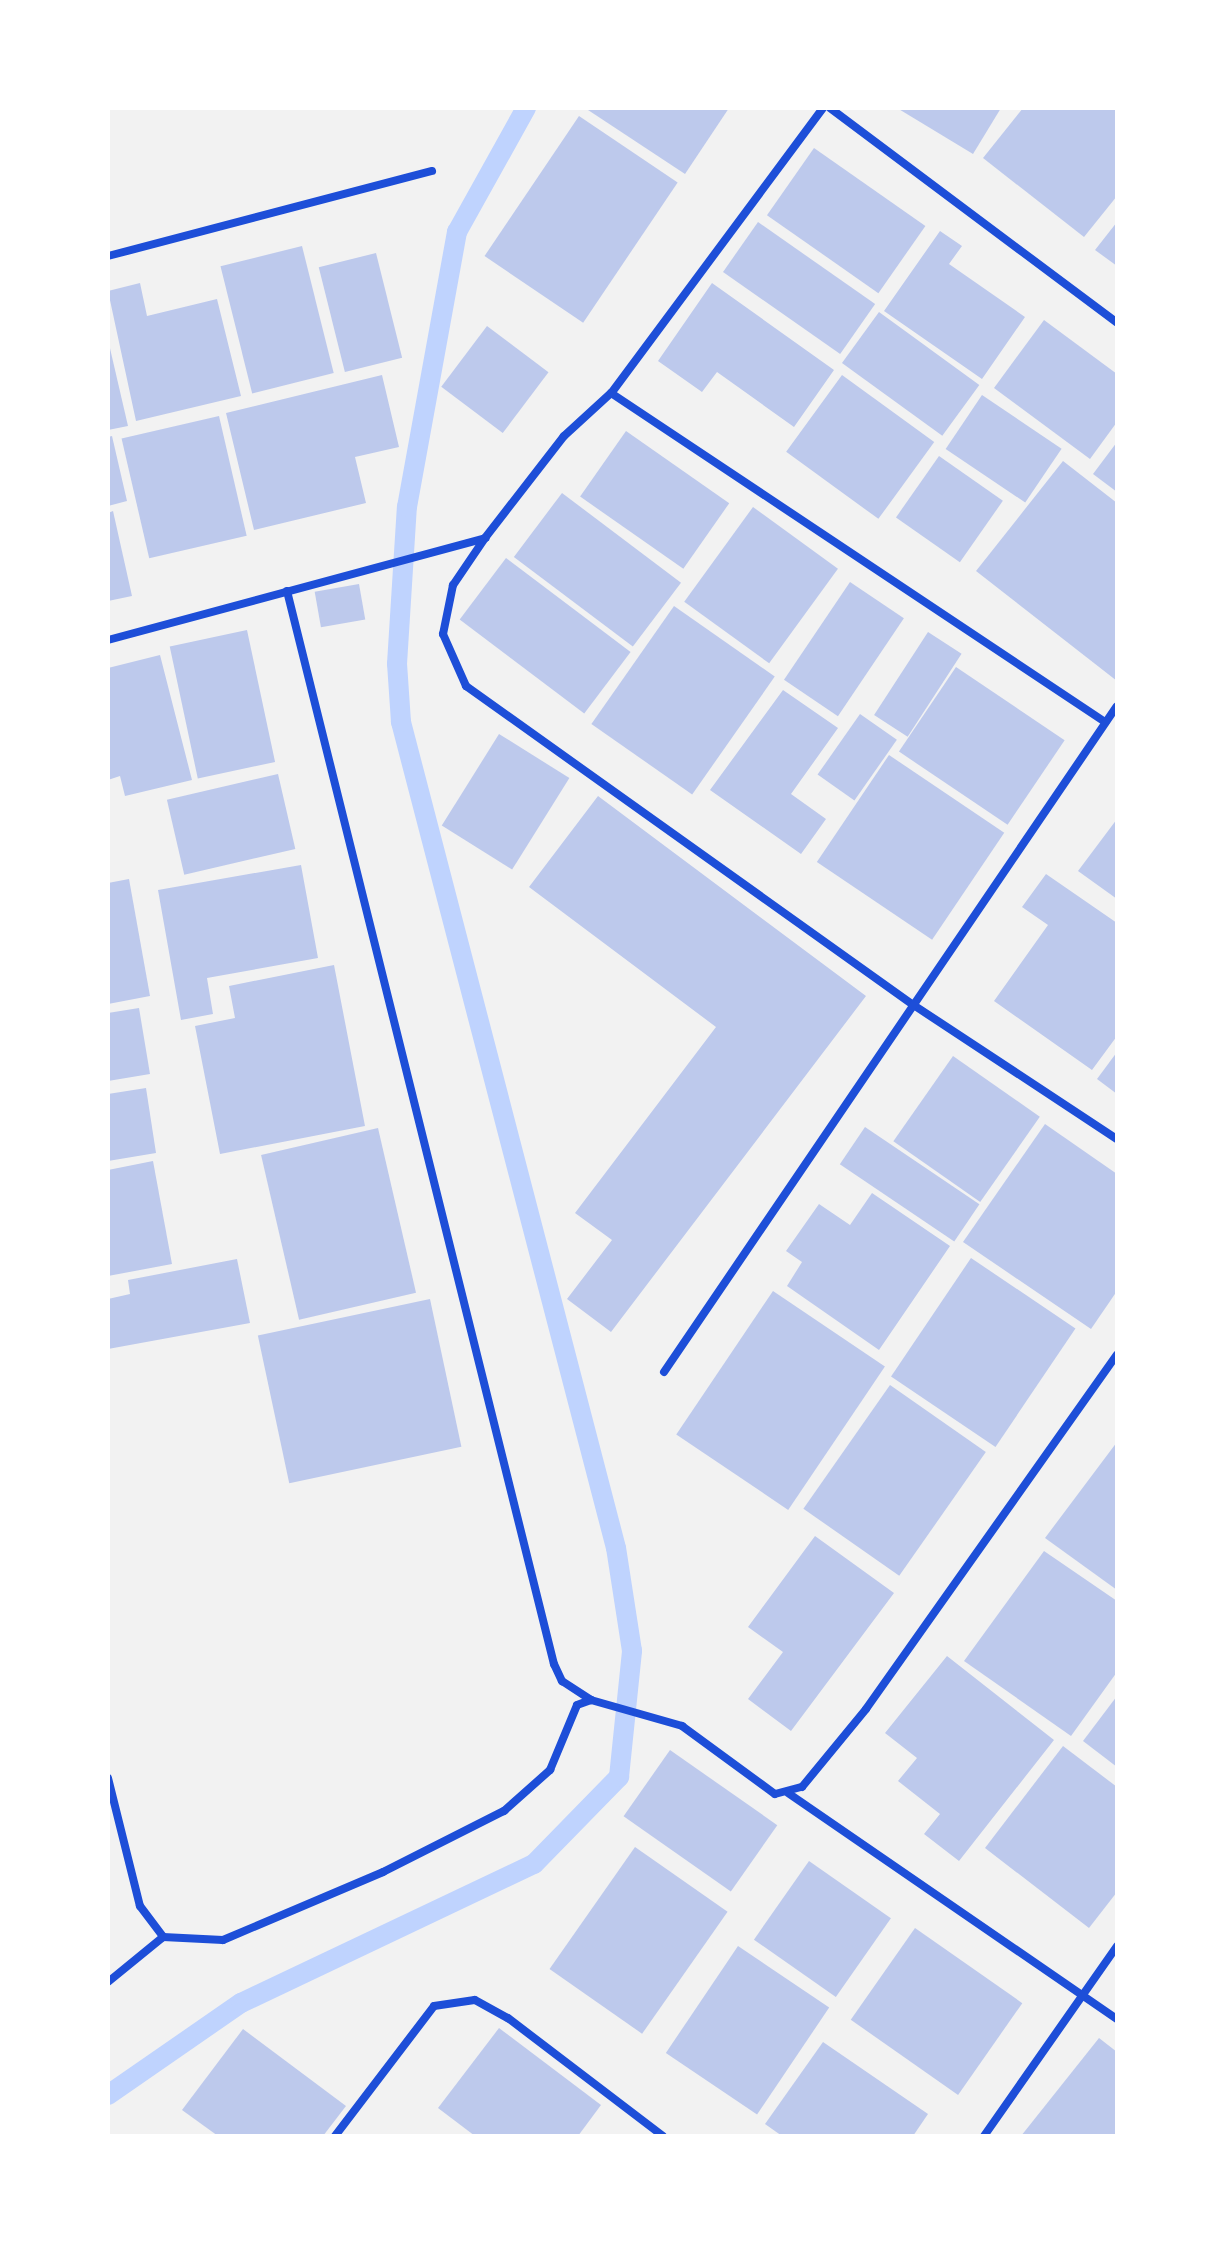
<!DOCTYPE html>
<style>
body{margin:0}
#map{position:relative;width:1225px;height:2244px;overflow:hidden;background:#f2f2f2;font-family:"DejaVu Sans",sans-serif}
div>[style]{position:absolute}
.stream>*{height:20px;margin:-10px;padding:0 10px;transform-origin:10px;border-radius:10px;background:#bfd3fe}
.building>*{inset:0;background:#bdc9ec;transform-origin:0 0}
.minor>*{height:8px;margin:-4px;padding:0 4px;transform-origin:4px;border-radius:4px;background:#1d4ed8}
span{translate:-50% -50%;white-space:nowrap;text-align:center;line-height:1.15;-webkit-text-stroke:8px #fff;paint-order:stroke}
.frame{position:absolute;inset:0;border:110px solid #fff;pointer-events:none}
</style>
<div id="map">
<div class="stream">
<i style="left:108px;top:2095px;width:162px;rotate:-34.7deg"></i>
<i style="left:241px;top:2003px;width:324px;rotate:-25.4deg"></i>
<i style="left:534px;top:1864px;width:122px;rotate:-45.7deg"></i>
<i style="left:619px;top:1777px;width:127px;rotate:-84.1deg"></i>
<i style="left:632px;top:1651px;width:104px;rotate:-98.8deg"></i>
<i style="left:616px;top:1548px;width:854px;rotate:-104.59deg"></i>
<i style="left:401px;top:722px;width:58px;rotate:-93.9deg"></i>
<i style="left:397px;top:664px;width:157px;rotate:-86.4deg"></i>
<i style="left:407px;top:507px;width:280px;rotate:-79.7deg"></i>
<i style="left:457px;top:232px;width:142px;rotate:-60.9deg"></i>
</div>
<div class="building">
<i style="clip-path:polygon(585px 108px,729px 108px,685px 174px)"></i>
<i style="clip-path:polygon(897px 108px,1001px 108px,973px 154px)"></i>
<i style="clip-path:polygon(1023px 108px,1117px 108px,1117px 196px,1084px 237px,983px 158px)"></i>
<i style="left:579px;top:116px;width:119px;height:169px;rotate:34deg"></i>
<i style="left:814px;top:148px;width:136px;height:82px;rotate:35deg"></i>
<i style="left:758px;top:222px;width:143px;height:61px;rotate:35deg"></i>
<i style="clip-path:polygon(1117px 222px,1117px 266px,1095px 250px)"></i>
<i style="clip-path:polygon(940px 231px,962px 246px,949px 264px,1025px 317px,982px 379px,884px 311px)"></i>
<i style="left:302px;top:246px;width:131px;height:84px;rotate:76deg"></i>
<i style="left:376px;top:253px;width:108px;height:59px;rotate:76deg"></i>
<i style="clip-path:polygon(140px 283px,147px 316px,217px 299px,241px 396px,136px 421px,108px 291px)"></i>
<i style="clip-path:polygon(712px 283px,834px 370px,794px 427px,717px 372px,702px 392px,658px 361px)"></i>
<i style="left:879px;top:312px;width:124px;height:63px;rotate:36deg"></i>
<i style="clip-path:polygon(1044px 320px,1117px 374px,1117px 422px,1090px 459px,994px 388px)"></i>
<i style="left:487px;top:326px;width:77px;height:76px;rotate:37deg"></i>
<i style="clip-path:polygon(109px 344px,128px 426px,108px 430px,108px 345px)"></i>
<i style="clip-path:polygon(382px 375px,399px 447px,355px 457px,366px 503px,254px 530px,226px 413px)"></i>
<i style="left:842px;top:375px;width:114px;height:95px;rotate:36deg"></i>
<i style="left:982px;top:395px;width:96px;height:65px;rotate:34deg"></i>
<i style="left:219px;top:416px;width:123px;height:100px;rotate:77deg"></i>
<i style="left:626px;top:431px;width:126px;height:80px;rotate:35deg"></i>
<i style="clip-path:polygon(112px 436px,127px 501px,108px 506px,108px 437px)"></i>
<i style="clip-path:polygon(1117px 442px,1117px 492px,1093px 474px)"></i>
<i style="left:939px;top:456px;width:78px;height:75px;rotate:35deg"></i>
<i style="clip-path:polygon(1063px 461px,1117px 503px,1117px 681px,976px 571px)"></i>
<i style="left:562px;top:493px;width:149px;height:80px;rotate:37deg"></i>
<i style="left:753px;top:507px;width:105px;height:117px;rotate:36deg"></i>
<i style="clip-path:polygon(113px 511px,132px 596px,108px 601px,108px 513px)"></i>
<i style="left:506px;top:558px;width:156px;height:77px;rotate:37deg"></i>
<i style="left:850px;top:582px;width:65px;height:118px;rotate:34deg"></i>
<i style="left:359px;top:584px;width:36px;height:45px;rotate:80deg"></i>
<i style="left:674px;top:606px;width:123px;height:144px;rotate:35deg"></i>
<i style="left:247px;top:630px;width:135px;height:79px;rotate:78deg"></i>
<i style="left:928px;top:632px;width:40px;height:99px;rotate:33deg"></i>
<i style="clip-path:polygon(160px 655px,192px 780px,125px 796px,120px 776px,108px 780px,108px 668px)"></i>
<i style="left:956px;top:667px;width:131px;height:102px;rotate:34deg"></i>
<i style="clip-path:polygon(783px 690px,838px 728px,791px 794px,826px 819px,801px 854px,710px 790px)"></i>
<i style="left:860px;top:714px;width:45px;height:74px;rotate:35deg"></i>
<i style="left:499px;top:734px;width:83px;height:108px;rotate:32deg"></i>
<i style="left:889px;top:755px;width:139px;height:129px;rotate:34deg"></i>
<i style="left:278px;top:774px;width:77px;height:114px;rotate:77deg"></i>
<i style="clip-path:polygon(598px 796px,866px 996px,611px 1332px,567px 1299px,612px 1240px,575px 1213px,716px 1027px,529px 887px)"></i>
<i style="clip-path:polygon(1117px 819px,1117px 899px,1078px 871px)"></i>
<i style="clip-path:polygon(301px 865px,318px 958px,207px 978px,213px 1014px,181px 1020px,158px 890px)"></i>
<i style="clip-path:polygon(1046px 874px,1117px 923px,1117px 1036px,1092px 1070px,994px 1001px,1048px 925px,1022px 907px)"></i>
<i style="clip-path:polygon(129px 879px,150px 996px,108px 1004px,108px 883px)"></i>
<i style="clip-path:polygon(334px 965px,365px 1126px,220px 1154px,195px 1026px,235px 1018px,229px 986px)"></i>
<i style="clip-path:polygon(139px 1008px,150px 1074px,108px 1081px,108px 1013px)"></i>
<i style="clip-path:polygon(1117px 1052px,1117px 1094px,1097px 1079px)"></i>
<i style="left:953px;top:1056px;width:106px;height:104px;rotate:35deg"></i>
<i style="clip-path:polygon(146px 1088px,156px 1153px,108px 1161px,108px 1094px)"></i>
<i style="clip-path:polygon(1045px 1124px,1117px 1174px,1117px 1291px,1091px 1329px,963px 1242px)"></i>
<i style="left:865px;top:1127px;width:138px;height:45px;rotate:34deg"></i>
<i style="left:378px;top:1128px;width:169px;height:120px;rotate:77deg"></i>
<i style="clip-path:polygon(153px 1161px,172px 1264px,108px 1276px,108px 1170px)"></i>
<i style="clip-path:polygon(872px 1193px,950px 1246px,879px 1350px,787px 1286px,802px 1262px,786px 1251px,819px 1204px,850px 1225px)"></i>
<i style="left:971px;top:1258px;width:126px;height:143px;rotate:34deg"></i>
<i style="clip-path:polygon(237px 1259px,250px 1323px,108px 1349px,108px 1299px,130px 1294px,128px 1280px)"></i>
<i style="left:773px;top:1291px;width:135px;height:173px;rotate:34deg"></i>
<i style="left:430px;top:1299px;width:151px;height:176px;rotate:78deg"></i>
<i style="left:890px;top:1385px;width:117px;height:151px;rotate:35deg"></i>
<i style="clip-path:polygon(1117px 1442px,1117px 1590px,1045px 1538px)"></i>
<i style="clip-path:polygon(815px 1536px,894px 1593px,791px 1731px,748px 1699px,783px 1652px,748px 1627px)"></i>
<i style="clip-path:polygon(1044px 1551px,1117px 1601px,1117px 1672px,1071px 1736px,964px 1661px)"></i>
<i style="clip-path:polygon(947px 1656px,1054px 1740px,959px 1861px,924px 1834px,940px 1814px,898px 1781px,917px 1758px,885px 1733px)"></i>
<i style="clip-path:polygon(1117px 1696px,1117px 1767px,1083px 1741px)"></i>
<i style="clip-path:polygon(1063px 1746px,1117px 1787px,1117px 1892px,1089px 1928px,985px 1848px)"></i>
<i style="left:670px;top:1750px;width:131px;height:81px;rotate:35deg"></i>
<i style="left:635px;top:1847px;width:113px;height:149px;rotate:35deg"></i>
<i style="left:809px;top:1861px;width:100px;height:96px;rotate:35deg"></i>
<i style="left:915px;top:1928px;width:131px;height:112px;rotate:35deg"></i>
<i style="left:738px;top:1946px;width:110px;height:129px;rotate:34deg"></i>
<i style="clip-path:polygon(499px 2028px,601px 2105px,578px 2136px,475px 2136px,438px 2108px)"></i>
<i style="clip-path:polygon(243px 2029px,346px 2106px,323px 2136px,218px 2136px,182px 2110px)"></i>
<i style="clip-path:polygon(1099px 2038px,1117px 2052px,1117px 2136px,1021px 2136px)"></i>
<i style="clip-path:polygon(823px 2042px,928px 2114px,913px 2136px,782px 2136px,765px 2124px)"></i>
</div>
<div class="minor">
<i style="left:823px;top:108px;width:355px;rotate:126.6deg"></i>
<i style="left:611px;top:393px;width:64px;rotate:137.5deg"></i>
<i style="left:564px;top:436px;width:129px;rotate:127.8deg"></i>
<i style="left:485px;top:538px;width:57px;rotate:124.2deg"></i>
<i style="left:453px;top:585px;width:50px;rotate:101.5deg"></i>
<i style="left:443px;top:634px;width:57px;rotate:66.1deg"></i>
<i style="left:466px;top:686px;width:548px;rotate:35.49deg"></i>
<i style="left:912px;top:1004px;width:245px;rotate:33.4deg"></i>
<i style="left:830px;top:108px;width:359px;rotate:36.8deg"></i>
<i style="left:108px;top:256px;width:335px;rotate:-14.7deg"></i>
<i style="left:611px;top:393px;width:594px;rotate:33.66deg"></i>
<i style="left:287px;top:591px;width:1106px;rotate:76.03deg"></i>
<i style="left:554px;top:1664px;width:19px;rotate:65deg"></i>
<i style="left:562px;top:1681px;width:35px;rotate:33deg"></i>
<i style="left:108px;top:640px;width:391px;rotate:-15.1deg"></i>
<i style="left:664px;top:1372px;width:805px;rotate:-55.78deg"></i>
<i style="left:108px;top:1778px;width:132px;rotate:76deg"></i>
<i style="left:140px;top:1906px;width:39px;rotate:53deg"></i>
<i style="left:163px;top:1937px;width:60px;rotate:2.9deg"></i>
<i style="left:223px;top:1940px;width:174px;rotate:-23deg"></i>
<i style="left:383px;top:1872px;width:136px;rotate:-26.8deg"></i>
<i style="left:504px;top:1811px;width:62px;rotate:-41.7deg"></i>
<i style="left:550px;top:1770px;width:70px;rotate:-67.4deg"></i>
<i style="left:577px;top:1705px;width:15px;rotate:-20deg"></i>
<i style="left:591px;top:1700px;width:95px;rotate:15.9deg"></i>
<i style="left:682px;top:1726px;width:115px;rotate:36.2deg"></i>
<i style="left:775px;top:1794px;width:28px;rotate:-15deg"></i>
<i style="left:802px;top:1787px;width:101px;rotate:-50.6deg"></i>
<i style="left:866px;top:1709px;width:434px;rotate:-54.7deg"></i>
<i style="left:788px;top:1793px;width:399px;rotate:34.5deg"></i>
<i style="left:108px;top:1982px;width:71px;rotate:-39.3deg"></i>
<i style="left:335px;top:2136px;width:163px;rotate:-52.7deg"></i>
<i style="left:434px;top:2006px;width:41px;rotate:-8.3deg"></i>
<i style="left:475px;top:2000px;width:38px;rotate:29deg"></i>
<i style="left:508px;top:2018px;width:195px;rotate:37.3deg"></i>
<i style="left:984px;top:2136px;width:232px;rotate:-55deg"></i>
</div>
<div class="frame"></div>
</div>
